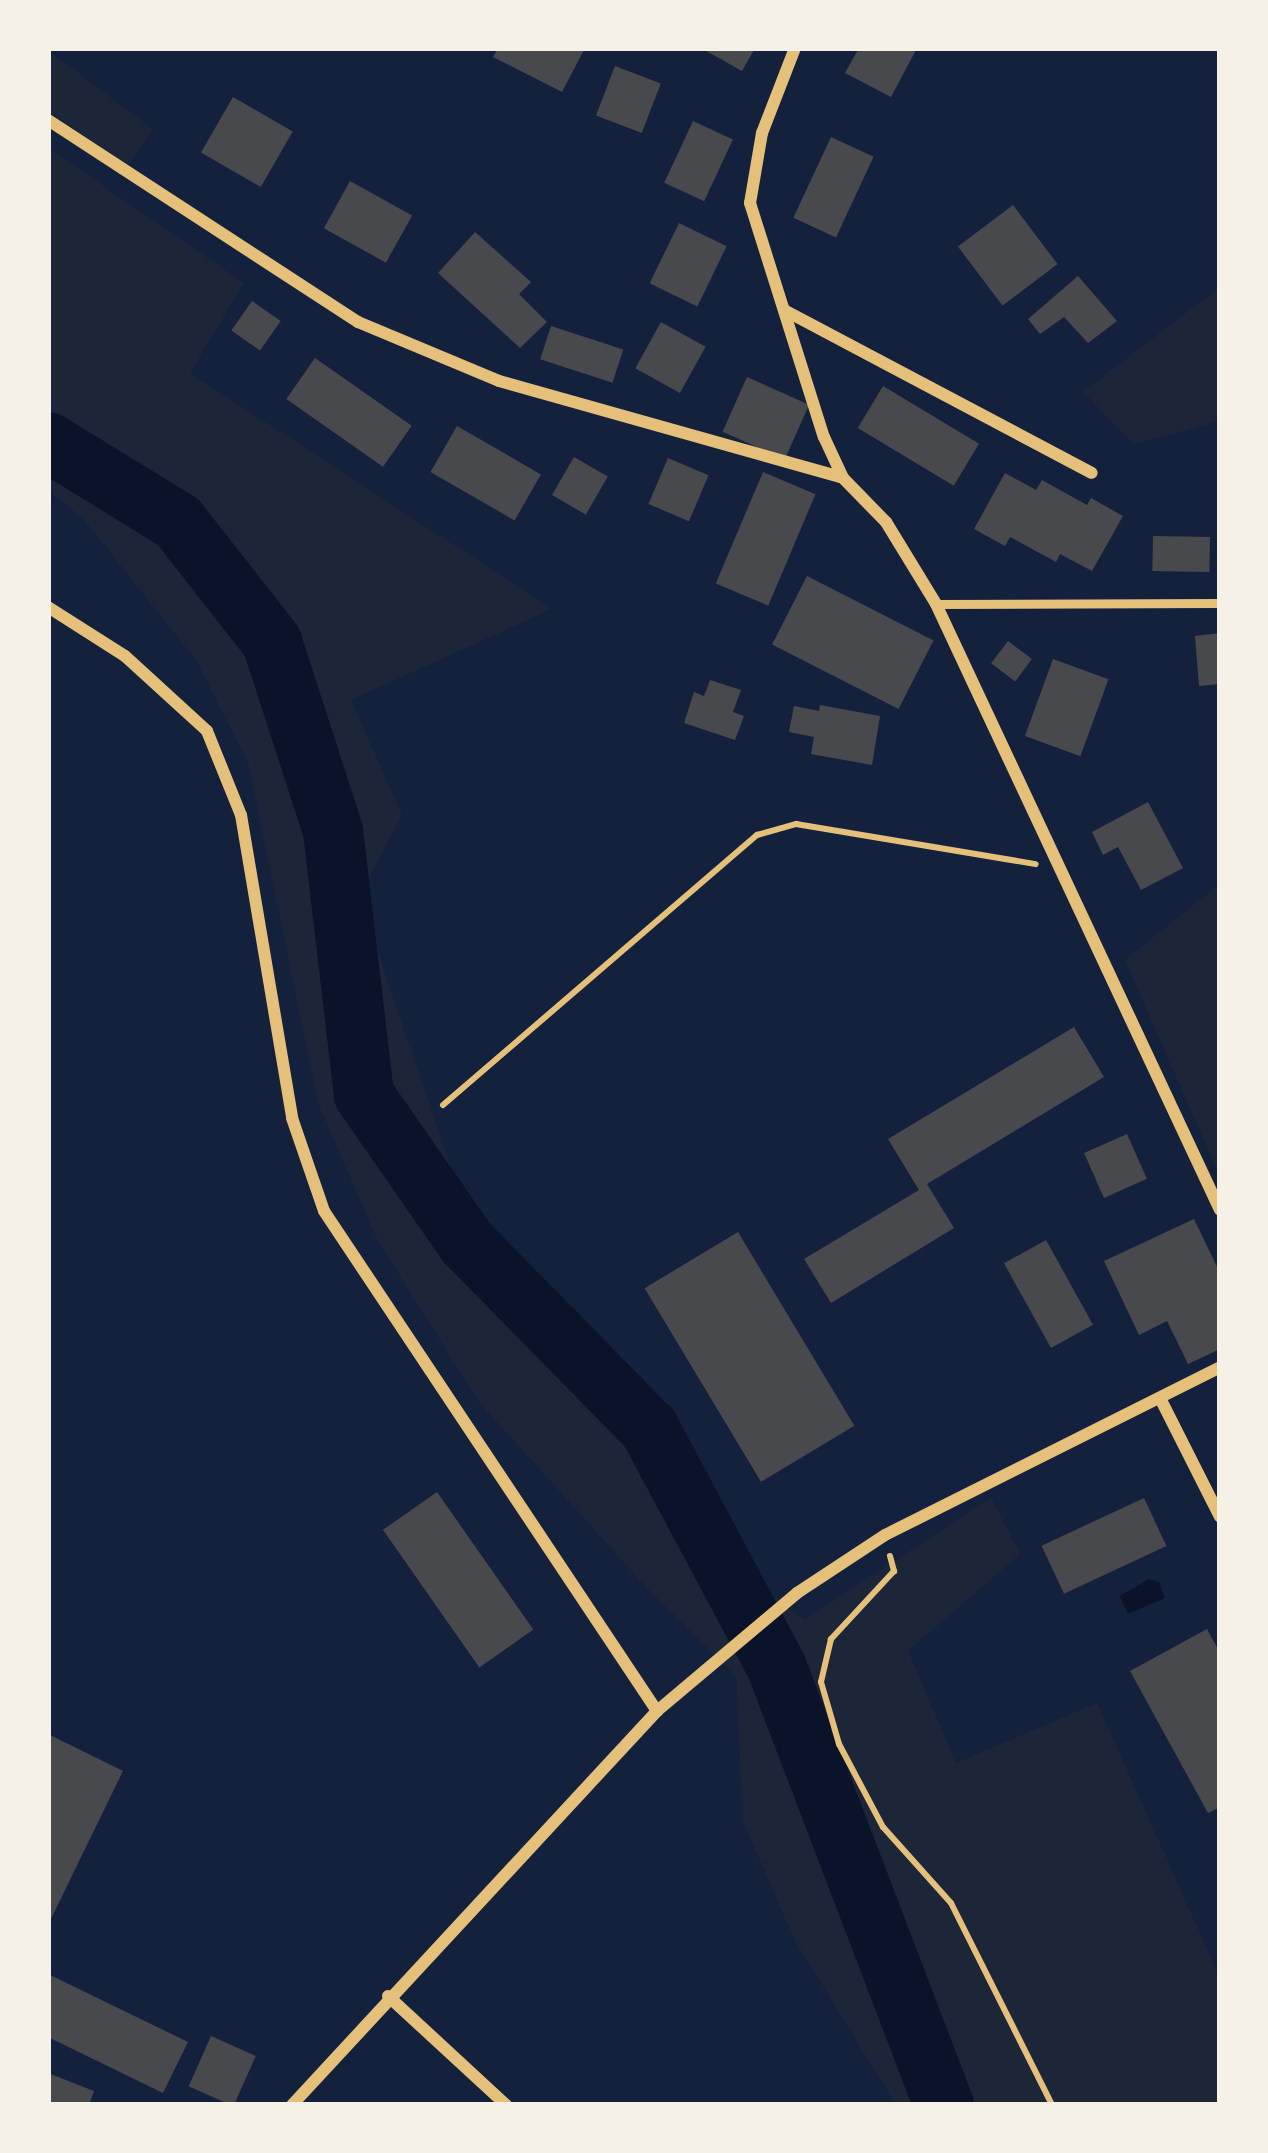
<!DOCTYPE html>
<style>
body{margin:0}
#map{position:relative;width:1268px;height:2153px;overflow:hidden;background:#14213d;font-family:Poppins,sans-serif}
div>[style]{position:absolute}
.green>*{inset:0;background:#1d2539}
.water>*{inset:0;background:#0b132b}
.river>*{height:60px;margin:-30px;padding:0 30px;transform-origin:30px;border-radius:30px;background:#0b132b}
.building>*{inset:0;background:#48494c;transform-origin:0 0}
.path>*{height:6px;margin:-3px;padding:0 3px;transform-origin:3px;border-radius:3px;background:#e5c07b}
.service>*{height:9px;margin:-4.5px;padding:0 4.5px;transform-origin:4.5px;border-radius:4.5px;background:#e5c07b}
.minor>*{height:12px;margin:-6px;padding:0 6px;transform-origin:6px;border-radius:6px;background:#e5c07b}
span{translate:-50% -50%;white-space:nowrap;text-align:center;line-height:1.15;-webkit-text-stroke:12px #f6f1e7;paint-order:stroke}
.frame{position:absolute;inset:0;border:51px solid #f6f1e7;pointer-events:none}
</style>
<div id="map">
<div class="green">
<i style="clip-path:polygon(48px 50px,153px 129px,128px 166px,48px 111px)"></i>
<i style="clip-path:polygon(48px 148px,244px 283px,190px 373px,552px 609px,351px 700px,402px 815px,359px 896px,459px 1192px,615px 1354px,674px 1440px,760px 1588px,805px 1620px,991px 1497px,1020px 1554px,908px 1651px,956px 1763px,1097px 1703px,1220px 1978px,1220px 2105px,896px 2105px,794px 1939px,743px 1821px,736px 1676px,647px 1588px,479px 1402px,378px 1241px,318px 1103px,248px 762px,196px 660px,82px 517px,48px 491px)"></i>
<i style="clip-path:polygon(1220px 287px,1220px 421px,1134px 444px,1083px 392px)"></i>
<i style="clip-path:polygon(1220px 884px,1220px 1177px,1125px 960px)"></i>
</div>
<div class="water">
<i style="clip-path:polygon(1149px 1579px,1159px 1582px,1165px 1598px,1128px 1614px,1120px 1596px)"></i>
</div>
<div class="river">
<i style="left:48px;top:442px;width:153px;rotate:31.6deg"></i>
<i style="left:178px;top:522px;width:152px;rotate:51.9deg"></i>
<i style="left:272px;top:642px;width:199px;rotate:72.1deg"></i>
<i style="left:333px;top:831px;width:266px;rotate:83.3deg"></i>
<i style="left:364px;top:1095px;width:179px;rotate:55.2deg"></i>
<i style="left:466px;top:1242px;width:261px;rotate:45.5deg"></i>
<i style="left:649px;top:1428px;width:272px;rotate:61.9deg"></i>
<i style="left:777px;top:1668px;width:468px;rotate:69.1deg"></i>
</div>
<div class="building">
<i style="clip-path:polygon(498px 48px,585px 48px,562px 92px,493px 57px)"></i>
<i style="clip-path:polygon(701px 48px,755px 48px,742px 71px)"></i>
<i style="clip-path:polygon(859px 48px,917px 48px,891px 97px,845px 73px)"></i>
<i style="left:615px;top:66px;width:49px;height:53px;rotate:21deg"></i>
<i style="left:233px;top:97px;width:69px;height:64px;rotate:30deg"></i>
<i style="left:693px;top:121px;width:44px;height:68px;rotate:25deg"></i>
<i style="left:831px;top:137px;width:47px;height:89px;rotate:25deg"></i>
<i style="left:350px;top:181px;width:71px;height:54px;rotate:29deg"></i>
<i style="left:1013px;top:205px;width:74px;height:69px;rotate:53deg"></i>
<i style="left:679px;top:223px;width:53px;height:67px;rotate:26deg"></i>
<i style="clip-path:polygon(475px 232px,531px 282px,519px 294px,547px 322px,520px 348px,438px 273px)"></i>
<i style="clip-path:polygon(1078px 276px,1117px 321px,1088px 343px,1064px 317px,1040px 334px,1028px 319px)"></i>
<i style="left:252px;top:301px;width:35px;height:36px;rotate:35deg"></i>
<i style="left:661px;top:322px;width:51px;height:53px;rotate:29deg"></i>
<i style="left:551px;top:326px;width:76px;height:35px;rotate:18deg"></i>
<i style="left:315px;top:358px;width:118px;height:50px;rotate:35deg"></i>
<i style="left:747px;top:377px;width:68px;height:60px;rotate:24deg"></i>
<i style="left:883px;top:386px;width:112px;height:49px;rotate:31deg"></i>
<i style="left:457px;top:426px;width:97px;height:53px;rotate:30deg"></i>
<i style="left:574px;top:457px;width:39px;height:44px;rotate:30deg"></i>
<i style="left:668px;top:458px;width:44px;height:50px;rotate:23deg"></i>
<i style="left:763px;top:472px;width:57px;height:121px;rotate:23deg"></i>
<i style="clip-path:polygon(1005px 473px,1036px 490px,1042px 480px,1087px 505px,1091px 498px,1123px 516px,1092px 571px,1060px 554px,1056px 562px,1010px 537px,1005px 546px,974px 529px)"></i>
<i style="left:1153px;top:536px;width:57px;height:35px;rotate:1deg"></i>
<i style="left:807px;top:576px;width:142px;height:77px;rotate:27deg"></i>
<i style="clip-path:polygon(1220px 633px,1220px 684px,1199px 686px,1195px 636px)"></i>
<i style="left:1008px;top:641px;width:30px;height:28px;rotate:37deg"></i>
<i style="left:1053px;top:659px;width:59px;height:82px;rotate:20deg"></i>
<i style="clip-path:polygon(710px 680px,741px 690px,733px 712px,744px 716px,735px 740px,684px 723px,694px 692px,704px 696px)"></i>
<i style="clip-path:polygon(820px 705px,880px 716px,872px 765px,811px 754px,814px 737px,789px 732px,794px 706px,819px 711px)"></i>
<i style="clip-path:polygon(1148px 802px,1183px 868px,1141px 890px,1118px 847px,1103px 855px,1092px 832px)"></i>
<i style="clip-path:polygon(1074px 1027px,1104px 1077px,927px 1184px,954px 1228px,831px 1303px,804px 1259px,919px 1190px,888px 1139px)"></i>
<i style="left:1127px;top:1134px;width:49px;height:47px;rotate:66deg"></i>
<i style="clip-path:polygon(1194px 1219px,1220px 1273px,1220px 1349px,1188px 1364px,1167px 1321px,1139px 1335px,1104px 1261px)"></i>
<i style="left:738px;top:1232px;width:226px;height:109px;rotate:59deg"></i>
<i style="left:1046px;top:1240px;width:97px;height:48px;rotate:61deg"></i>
<i style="left:437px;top:1492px;width:168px;height:66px;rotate:55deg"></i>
<i style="left:1144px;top:1498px;width:53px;height:113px;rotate:65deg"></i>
<i style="clip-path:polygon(1207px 1629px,1220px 1653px,1220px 1807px,1208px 1813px,1130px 1671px)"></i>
<i style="clip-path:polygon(48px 1734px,123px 1771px,48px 1925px)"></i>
<i style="clip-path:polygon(48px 1974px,188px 2042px,163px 2093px,48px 2037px)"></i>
<i style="left:211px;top:2036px;width:49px;height:55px;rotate:24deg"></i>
<i style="clip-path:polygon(48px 2073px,94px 2091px,89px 2105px,48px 2105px)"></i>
</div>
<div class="path">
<i style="left:443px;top:1105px;width:414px;rotate:-40.7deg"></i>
<i style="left:757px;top:835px;width:41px;rotate:-15.8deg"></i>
<i style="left:796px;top:824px;width:243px;rotate:9.5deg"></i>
<i style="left:890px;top:1556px;width:16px;rotate:75deg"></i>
<i style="left:894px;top:1571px;width:93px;rotate:132.8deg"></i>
<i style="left:831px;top:1639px;width:44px;rotate:103.1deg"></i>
<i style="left:821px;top:1682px;width:65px;rotate:73.8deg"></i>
<i style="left:839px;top:1744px;width:94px;rotate:62.1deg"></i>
<i style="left:883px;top:1827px;width:102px;rotate:48.2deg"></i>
<i style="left:951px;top:1903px;width:226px;rotate:63.4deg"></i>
</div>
<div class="service">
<i style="left:936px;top:604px;width:284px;rotate:-0.2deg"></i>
</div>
<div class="minor">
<i style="left:795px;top:48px;width:91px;rotate:111.2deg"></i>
<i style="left:762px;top:133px;width:71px;rotate:99.7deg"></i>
<i style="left:750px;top:203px;width:245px;rotate:72.5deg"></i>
<i style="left:824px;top:437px;width:45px;rotate:65.1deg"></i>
<i style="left:843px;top:478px;width:62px;rotate:45.7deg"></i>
<i style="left:886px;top:522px;width:96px;rotate:58.6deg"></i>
<i style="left:936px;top:604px;width:669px;rotate:64.89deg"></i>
<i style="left:48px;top:120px;width:370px;rotate:33.1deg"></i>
<i style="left:358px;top:322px;width:153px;rotate:22.7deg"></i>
<i style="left:499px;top:381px;width:357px;rotate:15.7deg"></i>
<i style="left:784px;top:310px;width:348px;rotate:27.9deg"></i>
<i style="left:48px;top:607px;width:91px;rotate:32.5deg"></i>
<i style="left:125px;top:656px;width:111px;rotate:42.4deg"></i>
<i style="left:207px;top:731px;width:91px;rotate:68deg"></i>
<i style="left:241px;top:815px;width:307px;rotate:80.4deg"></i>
<i style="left:292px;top:1118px;width:98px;rotate:71deg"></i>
<i style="left:324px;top:1211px;width:601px;rotate:56.34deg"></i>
<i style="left:1160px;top:1398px;width:133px;rotate:63.2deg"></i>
<i style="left:388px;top:1996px;width:161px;rotate:42.7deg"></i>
<i style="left:292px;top:2105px;width:537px;rotate:-47.19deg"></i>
<i style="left:657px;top:1711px;width:183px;rotate:-40.1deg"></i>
<i style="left:797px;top:1593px;width:105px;rotate:-33.4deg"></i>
<i style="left:885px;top:1535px;width:375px;rotate:-26.6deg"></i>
</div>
<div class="frame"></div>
</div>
